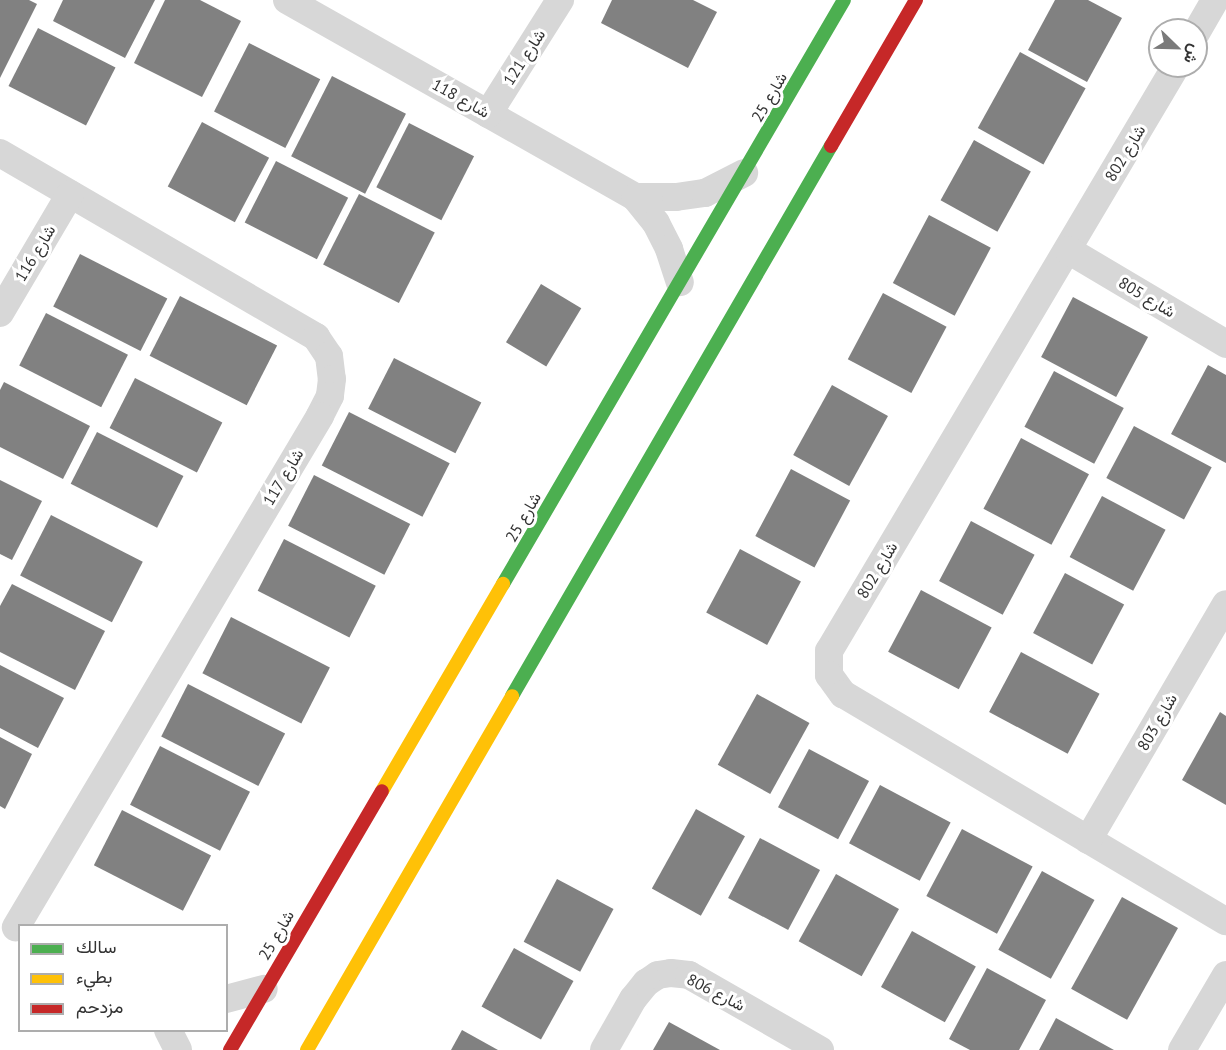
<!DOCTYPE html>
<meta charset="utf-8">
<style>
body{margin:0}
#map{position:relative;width:1226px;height:1050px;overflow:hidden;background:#fff;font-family:"PT Sans",Vazirmatn,sans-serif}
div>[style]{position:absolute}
.building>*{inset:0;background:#818181;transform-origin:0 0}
.street>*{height:28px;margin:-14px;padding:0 14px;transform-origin:14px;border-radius:14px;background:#d7d7d7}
.fast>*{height:14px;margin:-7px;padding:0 7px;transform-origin:7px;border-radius:7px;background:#4caf50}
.slow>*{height:14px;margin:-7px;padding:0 7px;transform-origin:7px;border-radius:7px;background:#ffc107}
.jam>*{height:14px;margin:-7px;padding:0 7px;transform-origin:7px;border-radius:7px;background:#c62828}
span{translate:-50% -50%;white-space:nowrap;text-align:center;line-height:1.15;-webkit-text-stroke:6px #fff;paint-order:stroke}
.street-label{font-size:16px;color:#333}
.legend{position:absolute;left:18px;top:924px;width:210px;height:108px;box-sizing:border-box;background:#fff;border:2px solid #adadad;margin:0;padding:8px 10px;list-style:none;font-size:18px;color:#333}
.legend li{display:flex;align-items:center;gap:12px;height:30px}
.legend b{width:30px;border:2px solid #adadad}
.north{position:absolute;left:1148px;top:18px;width:60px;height:60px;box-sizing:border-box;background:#fff;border:2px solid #adadad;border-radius:50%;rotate:113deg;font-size:16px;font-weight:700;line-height:24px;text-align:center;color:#333}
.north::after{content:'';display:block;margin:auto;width:21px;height:27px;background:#7a7a7a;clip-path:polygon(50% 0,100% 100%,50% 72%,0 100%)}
</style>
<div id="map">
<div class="building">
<i style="clip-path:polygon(0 0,29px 0,37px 4px,0 78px)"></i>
<i style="clip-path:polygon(63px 0,155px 0,125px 58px,53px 21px)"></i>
<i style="clip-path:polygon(165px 0,200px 0,241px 21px,202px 97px,134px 63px)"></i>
<i style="clip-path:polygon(612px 0,693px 0,717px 12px,688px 68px,601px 23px)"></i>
<i style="clip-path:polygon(1055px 0,1088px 0,1122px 18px,1087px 82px,1028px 50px)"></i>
<i style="left:38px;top:28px;width:87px;height:65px;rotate:27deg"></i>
<i style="left:249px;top:43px;width:80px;height:77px;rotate:27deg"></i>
<i style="left:1020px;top:52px;width:75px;height:87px;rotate:29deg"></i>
<i style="left:332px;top:76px;width:83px;height:90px;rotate:27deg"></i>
<i style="left:202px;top:122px;width:76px;height:73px;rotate:28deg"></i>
<i style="left:409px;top:123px;width:73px;height:72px;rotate:27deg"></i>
<i style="left:974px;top:140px;width:65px;height:69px;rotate:29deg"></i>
<i style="left:276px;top:161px;width:81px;height:69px;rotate:27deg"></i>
<i style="left:359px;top:194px;width:85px;height:79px;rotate:27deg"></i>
<i style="left:929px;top:215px;width:70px;height:77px;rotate:28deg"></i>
<i style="left:80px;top:254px;width:98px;height:59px;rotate:27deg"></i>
<i style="left:541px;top:284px;width:47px;height:68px;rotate:31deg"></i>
<i style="left:883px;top:293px;width:72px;height:75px;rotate:28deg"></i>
<i style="left:180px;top:296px;width:109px;height:67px;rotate:27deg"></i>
<i style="left:1073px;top:297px;width:85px;height:68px;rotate:28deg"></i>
<i style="left:46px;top:313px;width:92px;height:59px;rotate:27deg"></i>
<i style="left:394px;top:358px;width:98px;height:57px;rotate:27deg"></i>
<i style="clip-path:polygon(1208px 365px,1226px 375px,1226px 463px,1171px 434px)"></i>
<i style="left:1054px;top:371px;width:79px;height:63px;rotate:28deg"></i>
<i style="left:135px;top:378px;width:98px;height:56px;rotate:27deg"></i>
<i style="clip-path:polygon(4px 382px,90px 426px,63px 479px,0 447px,0 390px)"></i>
<i style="left:832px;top:385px;width:64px;height:80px;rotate:29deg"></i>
<i style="left:349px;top:412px;width:113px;height:60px;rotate:27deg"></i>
<i style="left:1134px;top:426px;width:88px;height:59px;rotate:28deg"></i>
<i style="left:97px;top:432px;width:97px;height:58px;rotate:27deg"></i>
<i style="left:1021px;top:438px;width:77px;height:80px;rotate:28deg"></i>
<i style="left:791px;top:469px;width:67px;height:76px;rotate:28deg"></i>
<i style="left:314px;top:475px;width:108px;height:57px;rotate:27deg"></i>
<i style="clip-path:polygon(0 480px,42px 501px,12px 560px,0 554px)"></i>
<i style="left:1102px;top:496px;width:72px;height:69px;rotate:28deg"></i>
<i style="left:51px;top:515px;width:103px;height:68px;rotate:27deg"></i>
<i style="left:971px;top:521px;width:72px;height:68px;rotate:28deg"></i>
<i style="left:284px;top:539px;width:103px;height:58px;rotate:27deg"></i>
<i style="left:740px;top:549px;width:69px;height:72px;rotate:28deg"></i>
<i style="left:1065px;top:573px;width:67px;height:68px;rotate:28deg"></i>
<i style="clip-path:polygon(12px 584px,105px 631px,75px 690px,0 652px,0 606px)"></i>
<i style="left:921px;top:590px;width:80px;height:70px;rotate:28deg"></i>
<i style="left:231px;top:617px;width:111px;height:63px;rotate:27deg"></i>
<i style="left:1021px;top:652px;width:89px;height:68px;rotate:28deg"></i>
<i style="clip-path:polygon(0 665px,64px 698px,38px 748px,0 728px)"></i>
<i style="left:188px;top:684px;width:109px;height:59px;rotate:27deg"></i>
<i style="left:757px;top:694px;width:60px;height:81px;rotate:29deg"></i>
<i style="clip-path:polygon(1220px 712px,1226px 716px,1226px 805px,1182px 780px)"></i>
<i style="clip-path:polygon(0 737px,32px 754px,5px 809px,0 806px)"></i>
<i style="left:160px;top:746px;width:101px;height:66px;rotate:27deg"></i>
<i style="left:809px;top:749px;width:68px;height:66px;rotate:28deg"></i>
<i style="left:880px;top:785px;width:80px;height:66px;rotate:28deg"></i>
<i style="left:696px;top:809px;width:56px;height:91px;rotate:29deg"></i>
<i style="left:122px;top:810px;width:100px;height:62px;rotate:27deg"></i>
<i style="left:962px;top:829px;width:80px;height:76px;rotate:28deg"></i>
<i style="left:760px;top:838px;width:68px;height:68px;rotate:28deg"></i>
<i style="left:1042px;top:871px;width:60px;height:90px;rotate:29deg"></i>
<i style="left:836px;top:874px;width:72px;height:77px;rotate:29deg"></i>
<i style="left:557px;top:879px;width:64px;height:71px;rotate:28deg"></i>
<i style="left:1122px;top:897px;width:64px;height:105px;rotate:29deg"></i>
<i style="left:912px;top:931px;width:73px;height:64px;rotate:29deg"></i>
<i style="left:514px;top:948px;width:68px;height:67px;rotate:29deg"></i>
<i style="clip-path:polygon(987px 968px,1046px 1000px,1019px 1050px,970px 1050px,949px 1039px)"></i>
<i style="clip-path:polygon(1056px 1018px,1114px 1050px,1039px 1050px)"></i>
<i style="clip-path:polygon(669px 1022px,720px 1050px,653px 1050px)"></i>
<i style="clip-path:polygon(462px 1030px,498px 1050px,451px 1050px)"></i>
</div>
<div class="street">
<i style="left:287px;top:0;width:400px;rotate:29.5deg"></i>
<i style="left:635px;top:197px;width:33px;rotate:51deg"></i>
<i style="left:656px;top:223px;width:29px;rotate:63deg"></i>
<i style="left:669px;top:249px;width:35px;rotate:72deg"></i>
<i style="left:1196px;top:33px;width:38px;rotate:-60deg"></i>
<i style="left:1176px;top:66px;width:680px;rotate:120.67deg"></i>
<i style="left:829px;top:651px;width:24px;rotate:90deg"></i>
<i style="left:829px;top:675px;width:24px;rotate:54deg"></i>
<i style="left:843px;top:694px;width:445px;rotate:30.7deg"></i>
<i style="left:488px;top:114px;width:135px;rotate:-57.7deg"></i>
<i style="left:0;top:153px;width:366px;rotate:30.2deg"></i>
<i style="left:316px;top:337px;width:23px;rotate:56deg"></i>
<i style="left:329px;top:356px;width:23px;rotate:83deg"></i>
<i style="left:332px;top:379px;width:17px;rotate:97deg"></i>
<i style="left:330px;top:396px;width:22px;rotate:117deg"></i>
<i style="left:320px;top:416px;width:595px;rotate:120.75deg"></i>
<i style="left:635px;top:197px;width:41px"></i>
<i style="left:676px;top:197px;width:29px;rotate:-8deg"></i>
<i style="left:705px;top:193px;width:44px;rotate:-27.1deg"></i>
<i style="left:1068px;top:250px;width:184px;rotate:30.7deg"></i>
<i style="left:0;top:313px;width:138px;rotate:-59.5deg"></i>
<i style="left:1088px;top:840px;width:273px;rotate:-59.7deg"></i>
<i style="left:226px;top:999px;width:39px;rotate:-15deg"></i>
<i style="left:168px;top:1030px;width:22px;rotate:63deg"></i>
<i style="left:604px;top:1050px;width:59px;rotate:-60.4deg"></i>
<i style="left:633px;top:999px;width:21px;rotate:-51deg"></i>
<i style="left:646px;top:983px;width:14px;rotate:-34deg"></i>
<i style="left:658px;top:975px;width:13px;rotate:-9deg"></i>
<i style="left:671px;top:973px;width:18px;rotate:6deg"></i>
<i style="left:689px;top:975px;width:151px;rotate:29.8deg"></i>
<i style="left:1182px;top:1050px;width:87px;rotate:-59.6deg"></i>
</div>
<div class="fast">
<i style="left:503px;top:584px;width:676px;rotate:-59.72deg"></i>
<i style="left:512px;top:696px;width:636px;rotate:-59.89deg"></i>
</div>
<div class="slow">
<i style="left:382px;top:791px;width:240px;rotate:-59.7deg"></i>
<i style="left:307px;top:1050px;width:409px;rotate:-59.9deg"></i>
</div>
<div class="jam">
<i style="left:831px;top:146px;width:169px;rotate:-59.8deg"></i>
<i style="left:230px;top:1050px;width:300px;rotate:-59.6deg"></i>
</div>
<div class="street-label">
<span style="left:524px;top:57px;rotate:-57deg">شارع 121</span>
<span style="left:769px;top:97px;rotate:-60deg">شارع 25</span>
<span style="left:461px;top:98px;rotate:29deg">شارع 118</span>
<span style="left:1125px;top:153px;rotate:-59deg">شارع 802</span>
<span style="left:35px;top:253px;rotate:-59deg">شارع 116</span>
<span style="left:1147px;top:297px;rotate:31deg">شارع 805</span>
<span style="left:283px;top:477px;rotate:-59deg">شارع 117</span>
<span style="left:523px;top:517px;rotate:-60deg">شارع 25</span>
<span style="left:877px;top:570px;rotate:-59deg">شارع 802</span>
<span style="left:1157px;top:722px;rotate:-60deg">شارع 803</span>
<span style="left:276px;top:935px;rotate:-60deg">شارع 25</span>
<span style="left:716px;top:992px;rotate:27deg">شارع 806</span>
</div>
<ul class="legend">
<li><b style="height:8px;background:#4caf50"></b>سالك</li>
<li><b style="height:8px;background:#ffc107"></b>بطيء</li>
<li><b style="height:8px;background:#c62828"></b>مزدحم</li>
</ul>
<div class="north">ش</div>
</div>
